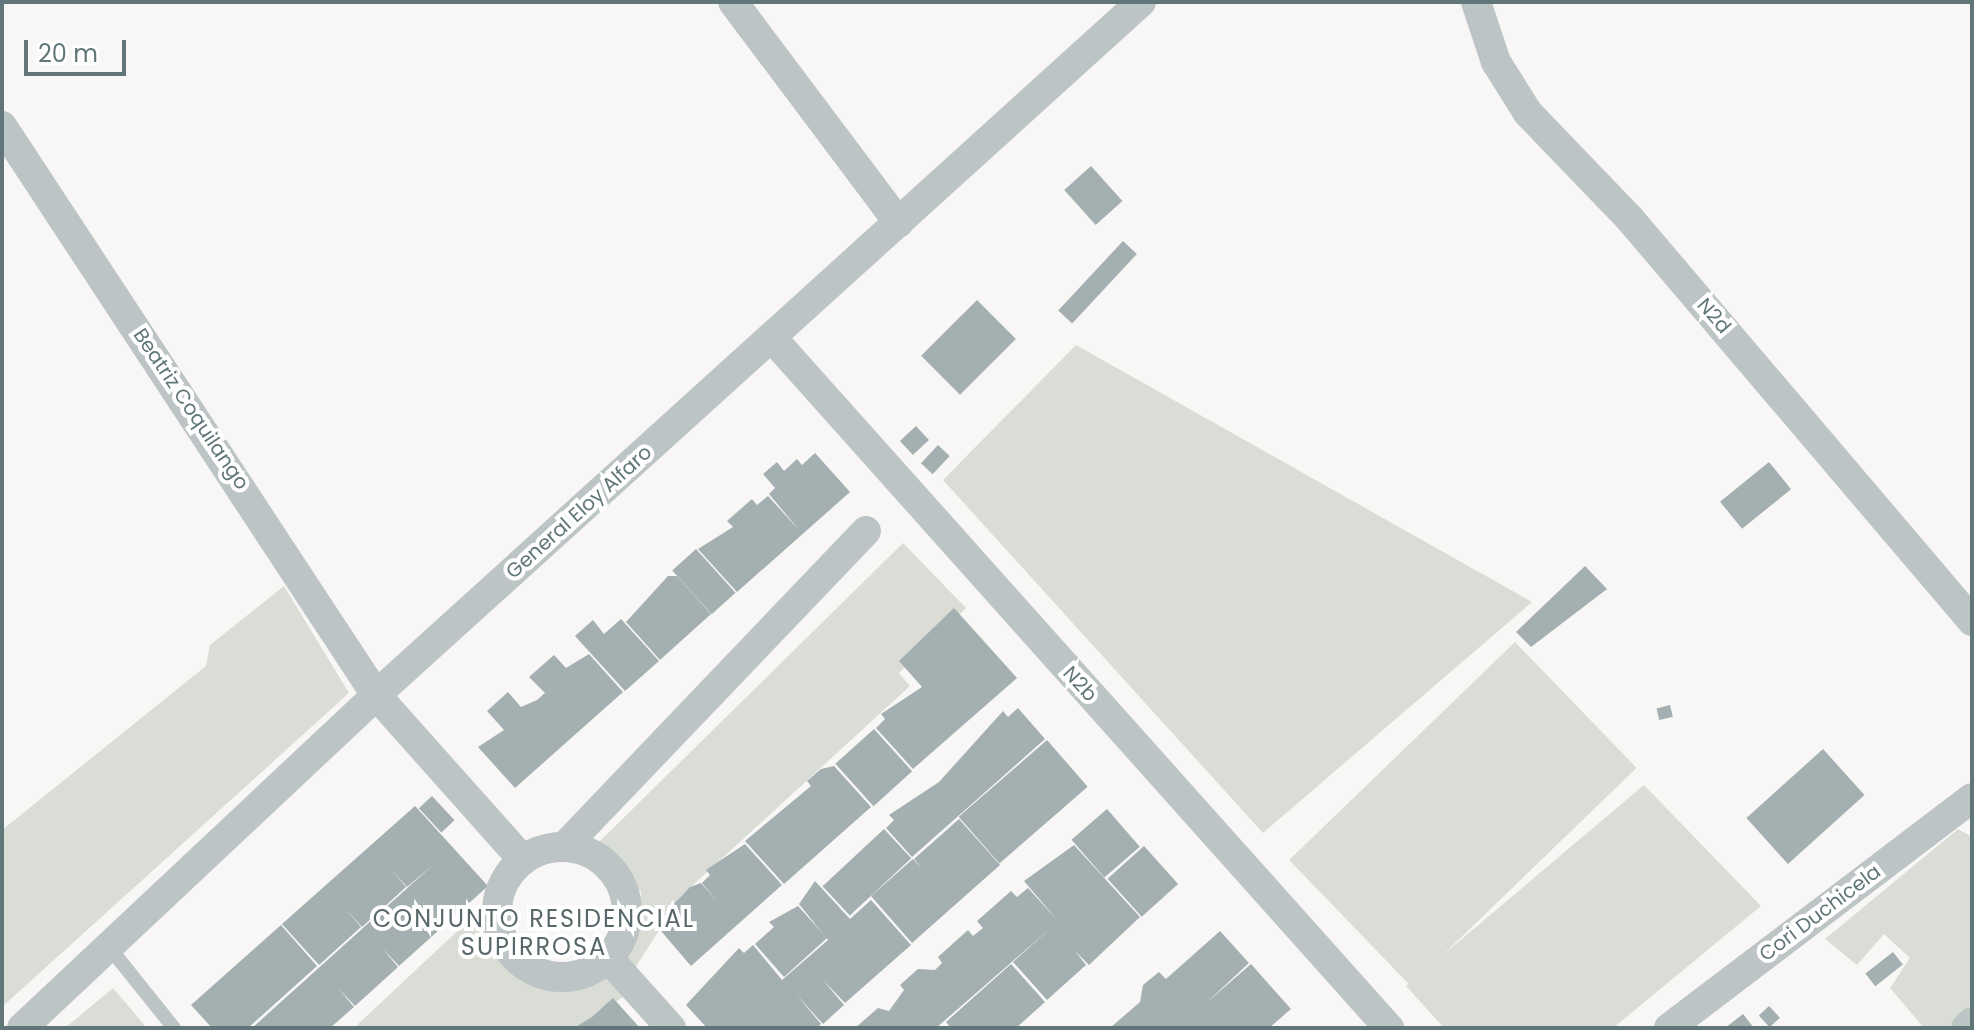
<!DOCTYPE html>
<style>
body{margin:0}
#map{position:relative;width:1974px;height:1030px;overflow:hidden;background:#f8f7f6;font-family:Poppins,sans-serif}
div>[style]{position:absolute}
.green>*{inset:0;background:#daddd6;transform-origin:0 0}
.building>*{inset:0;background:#a3afb0;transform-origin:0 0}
.service>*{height:14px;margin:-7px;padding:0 7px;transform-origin:7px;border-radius:7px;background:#bdc4c5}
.minor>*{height:30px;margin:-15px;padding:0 15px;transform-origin:15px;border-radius:15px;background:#bdc4c5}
.minor>.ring{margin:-15px;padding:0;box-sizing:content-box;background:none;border:30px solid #bdc4c5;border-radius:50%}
span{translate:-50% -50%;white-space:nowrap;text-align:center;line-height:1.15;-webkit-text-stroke:8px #fff;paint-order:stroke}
.street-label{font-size:20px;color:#617678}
.quarter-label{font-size:24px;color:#58686a;letter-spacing:2px}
.frame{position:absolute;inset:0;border:4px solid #617678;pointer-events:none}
.scale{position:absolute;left:24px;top:40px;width:102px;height:36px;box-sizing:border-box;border:4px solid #617678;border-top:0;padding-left:10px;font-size:24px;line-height:28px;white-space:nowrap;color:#617678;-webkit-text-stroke:6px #fff;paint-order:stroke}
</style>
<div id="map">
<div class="green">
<i style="clip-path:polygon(1076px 345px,1532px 602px,1263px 833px,943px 480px)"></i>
<i style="clip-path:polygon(903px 543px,966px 608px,899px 673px,910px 686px,681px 896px,635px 968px,625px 956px,638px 934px,641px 892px,598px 843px)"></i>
<i style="clip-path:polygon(284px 586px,349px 693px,2px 1007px,2px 830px,206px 666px,210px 645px)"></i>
<i style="left:1515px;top:642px;width:175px;height:314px;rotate:46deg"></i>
<i style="clip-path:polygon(1644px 785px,1761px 906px,1613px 1028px,1444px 1028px,1406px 986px)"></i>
<i style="clip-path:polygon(1958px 829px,1972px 837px,1972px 1004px,1948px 1028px,1924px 1028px,1890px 988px,1910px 958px,1884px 934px,1857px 965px,1825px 939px)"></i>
<i style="clip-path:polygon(484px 906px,487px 940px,522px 980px,564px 990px,607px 975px,625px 995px,581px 1028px,354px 1028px)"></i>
<i style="clip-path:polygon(113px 988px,147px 1028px,65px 1028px)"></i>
</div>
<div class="building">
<i style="left:1091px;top:166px;width:47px;height:36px;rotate:48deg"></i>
<i style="left:1123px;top:241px;width:19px;height:95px;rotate:43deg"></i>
<i style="left:977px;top:300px;width:55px;height:79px;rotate:45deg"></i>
<i style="left:916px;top:426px;width:19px;height:22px;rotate:47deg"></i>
<i style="left:938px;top:445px;width:16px;height:25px;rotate:43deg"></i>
<i style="clip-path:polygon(815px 453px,850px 492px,737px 592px,698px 549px,733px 527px,727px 521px,752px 499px,757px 505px,768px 496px,800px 531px,769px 494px,775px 488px,763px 474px,777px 462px,784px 471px,797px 459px,802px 465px)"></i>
<i style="left:1769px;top:462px;width:35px;height:63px;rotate:51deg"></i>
<i style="left:696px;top:549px;width:59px;height:32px;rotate:48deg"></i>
<i style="clip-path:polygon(1585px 566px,1607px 589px,1531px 647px,1516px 632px)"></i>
<i style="clip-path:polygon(668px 576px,677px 576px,711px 614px,660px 660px,626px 622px)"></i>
<i style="clip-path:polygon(954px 608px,1017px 678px,913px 769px,876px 728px,885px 719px,881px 714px,922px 687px,899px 661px)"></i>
<i style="clip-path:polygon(621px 619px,659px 661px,625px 691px,575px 636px,593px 620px,604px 634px)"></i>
<i style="clip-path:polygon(589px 654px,623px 692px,515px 788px,478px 747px,504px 730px,487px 711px,508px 692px,521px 707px,537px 700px,545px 693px,529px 677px,554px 655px,566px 668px)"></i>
<i style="left:1670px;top:705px;width:12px;height:14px;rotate:76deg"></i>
<i style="clip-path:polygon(1018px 708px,1045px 739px,912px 857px,886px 828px,894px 820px,889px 815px,939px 782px,1003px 711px,1008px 717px)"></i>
<i style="left:874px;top:729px;width:57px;height:52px;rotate:48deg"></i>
<i style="left:1047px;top:740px;width:62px;height:117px;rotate:49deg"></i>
<i style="left:1823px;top:749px;width:62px;height:103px;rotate:48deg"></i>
<i style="clip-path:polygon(834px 766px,871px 807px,784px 884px,745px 841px,811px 786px,807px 781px,821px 769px)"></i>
<i style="left:432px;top:796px;width:33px;height:18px;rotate:47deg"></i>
<i style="clip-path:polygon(415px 806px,488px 886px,399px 966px,382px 948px,398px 967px,355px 1006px,338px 988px,354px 1007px,330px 1028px,252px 1028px,434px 864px,407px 887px,390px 868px,406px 887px,362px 927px,345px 908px,361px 927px,319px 965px,282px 924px)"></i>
<i style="left:1107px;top:809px;width:50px;height:47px;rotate:49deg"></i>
<i style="clip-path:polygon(959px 819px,1000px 865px,912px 943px,871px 896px,913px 859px,922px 869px,914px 859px)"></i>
<i style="left:884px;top:829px;width:40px;height:84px;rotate:47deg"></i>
<i style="clip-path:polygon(745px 844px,782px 885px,691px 966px,655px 924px,690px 887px,701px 883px,718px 902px,702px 883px,710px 875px,706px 870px)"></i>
<i style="clip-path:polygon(1074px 845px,1140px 917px,1089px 965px,1075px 951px,1086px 965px,1047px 1000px,1013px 962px,1053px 926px,936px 1028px,855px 1028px,878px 1008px,889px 1011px,904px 990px,900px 985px,918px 969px,935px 970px,942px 963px,938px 957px,968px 930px,973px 936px,983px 928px,977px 921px,1011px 891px,1017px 897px,1028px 888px,1058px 921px,1024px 881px)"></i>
<i style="left:1144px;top:846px;width:51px;height:49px;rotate:48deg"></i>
<i style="clip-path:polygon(815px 881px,850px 919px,871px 900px,911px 945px,845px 1003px,822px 979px,844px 1005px,823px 1024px,796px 994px,821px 1024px,817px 1028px,707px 1028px,686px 1005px,739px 948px,744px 953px,753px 945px,782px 980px,828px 940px,799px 904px)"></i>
<i style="clip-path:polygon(798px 906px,827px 938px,784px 977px,755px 944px,774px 927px,769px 922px)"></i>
<i style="clip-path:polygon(281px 925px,317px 966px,248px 1028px,212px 1028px,191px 1005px)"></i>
<i style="clip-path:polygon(1220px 931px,1249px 963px,1205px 1004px,1251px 964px,1291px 1009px,1269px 1028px,1110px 1028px,1140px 1002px,1143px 985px,1159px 972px,1166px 979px)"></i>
<i style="left:1893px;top:952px;width:16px;height:35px;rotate:52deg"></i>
<i style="clip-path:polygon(1011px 964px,1045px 1002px,1016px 1028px,951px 1028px,946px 1022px)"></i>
<i style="clip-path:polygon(613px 998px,640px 1028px,574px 1028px,592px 1017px)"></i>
<i style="left:1769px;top:1006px;width:16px;height:14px;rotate:47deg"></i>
<i style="clip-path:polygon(1743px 1014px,1754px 1028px,1725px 1028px)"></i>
</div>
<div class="service">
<i style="left:109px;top:947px;width:104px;rotate:51.3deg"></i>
</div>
<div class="minor">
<i style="left:733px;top:2px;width:276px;rotate:53.1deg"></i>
<i style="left:1476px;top:2px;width:63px;rotate:71.6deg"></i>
<i style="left:1496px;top:62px;width:60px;rotate:57.9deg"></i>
<i style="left:1528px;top:113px;width:147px;rotate:46.1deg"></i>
<i style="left:1630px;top:219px;width:528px;rotate:49.61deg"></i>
<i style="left:2px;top:126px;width:681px;rotate:56.68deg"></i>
<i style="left:376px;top:695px;width:221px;rotate:48.3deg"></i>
<i style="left:772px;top:338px;width:926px;rotate:48.2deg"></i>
<i class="ring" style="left:497px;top:847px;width:100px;height:100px"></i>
<i style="left:564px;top:847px;width:437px;rotate:-46.3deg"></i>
<i style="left:609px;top:959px;width:93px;rotate:48.1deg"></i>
<i style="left:22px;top:1028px;width:486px;rotate:-43.2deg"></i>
<i style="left:376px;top:695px;width:1032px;rotate:-42.17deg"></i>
<i style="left:1669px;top:1028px;width:380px;rotate:-37.2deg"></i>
<i style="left:1966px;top:1028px;width:8px;rotate:-45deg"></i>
</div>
<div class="street-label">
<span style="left:1714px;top:316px;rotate:49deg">N2d</span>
<span style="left:191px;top:409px;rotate:56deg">Beatriz Coquilango</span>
<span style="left:579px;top:512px;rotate:-42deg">General Eloy Alfaro</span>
<span style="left:1080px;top:684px;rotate:48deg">N2b</span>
<span style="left:1820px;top:913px;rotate:-37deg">Cori Duchicela</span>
</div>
<div class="quarter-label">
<span style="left:534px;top:933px">CONJUNTO RESIDENCIAL<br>SUPIRROSA</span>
</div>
<div class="frame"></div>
<div class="scale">20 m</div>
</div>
